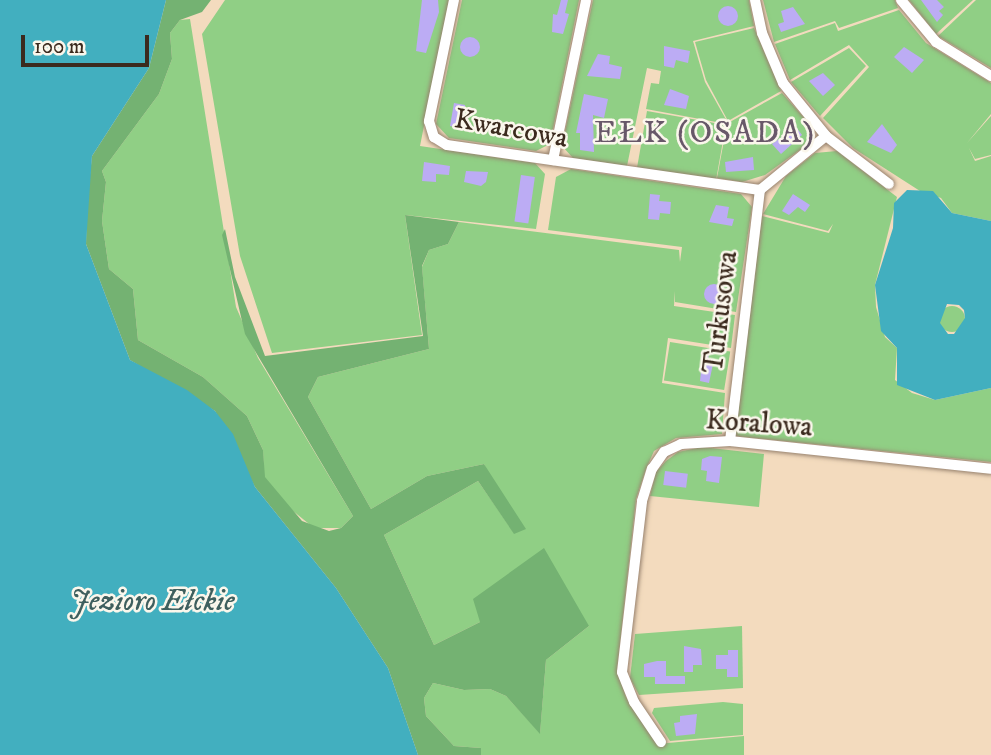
<!DOCTYPE html>
<meta charset="utf-8">
<style>
body{margin:0}
#map{position:relative;width:991px;height:755px;overflow:hidden;background:#f3dbbe;font-family:"IM FELL DW Pica",serif}
div>[style]{position:absolute}
.green>*{inset:0;background:#90cf85;transform-origin:0 0}
.round{border-radius:50%}
.forest>*{inset:0;background:#74b272}
.water>*{inset:0;background:#42afbf}
.building>*{inset:0;background:#bcacf4;transform-origin:0 0}
.roads{filter:drop-shadow(0 0 2px #97826e) drop-shadow(0 0 2px #97826e)}
.minor>*{height:10px;margin:-5px;padding:0 5px;transform-origin:5px;border-radius:5px;background:#fff}
span{translate:-50% -50%;white-space:nowrap;text-align:center;line-height:1.15;-webkit-text-stroke:5px #fbf7ec;paint-order:stroke}
.street-label{font-size:28px;color:#3b2a1e}
.water-label{font-size:30px;color:#3e5f5e;font-style:italic}
.quarter-label{font-size:32px;color:#685869;letter-spacing:2px}
.scale{position:absolute;left:21px;top:35px;width:128px;height:32px;box-sizing:border-box;border:4px solid #3b2a1e;border-top:0;padding-left:9px;font-size:21px;line-height:24px;white-space:nowrap;color:#3b2a1e;-webkit-text-stroke:5px #fbf7ec;paint-order:stroke}
</style>
<div id="map">
<div class="green">
<i style="clip-path:polygon(225px 0,449px 0,420px 146px,535px 163px,545px 174px,536px 229px,405px 215px,422px 335px,272px 353px,240px 256px,202px 34px)"></i>
<i style="clip-path:polygon(462px 0,579px 0,550px 144px,536px 151px,449px 138px,436px 124px)"></i>
<i style="clip-path:polygon(593px 0,749px 0,754px 26px,693px 41px,705px 82px,728px 123px,782px 93px,806px 120px,808px 144px,765px 175px,742px 182px,717px 178px,727px 124px,646px 109px,651px 83px,659px 84px,661px 71px,647px 68px,627px 166px,573px 158px,562px 146px)"></i>
<i style="clip-path:polygon(763px 0,895px 0,898px 8px,839px 28px,835px 21px,774px 42px)"></i>
<i style="clip-path:polygon(909px 0,973px 0,936px 34px)"></i>
<i style="clip-path:polygon(976px 0,991px 0,991px 68px,938px 36px)"></i>
<i style="clip-path:polygon(899px 10px,926px 43px,991px 83px,991px 114px,967px 143px,991px 116px,991px 155px,975px 159px,969px 148px,975px 161px,991px 156px,991px 221px,952px 213px,941px 198px,920px 191px,853px 148px,823px 118px,869px 67px,849px 45px,790px 80px,775px 44px,835px 23px,838px 31px)"></i>
<i style="clip-path:polygon(190px 19px,236px 307px,258px 358px,353px 516px,341px 528px,314px 528px,282px 502px,264px 477px,263px 450px,247px 416px,203px 377px,138px 340px,133px 289px,109px 269px,102px 221px,106px 182px,102px 171px,159px 94px,172px 59px,170px 33px,180px 20px)"></i>
<i style="clip-path:polygon(754px 28px,781px 91px,728px 121px,706px 80px,695px 42px)"></i>
<i style="clip-path:polygon(849px 48px,866px 66px,820px 116px,791px 82px)"></i>
<i style="left:647px;top:111px;width:80px;height:57px;rotate:10deg"></i>
<i style="clip-path:polygon(837px 151px,897px 197px,875px 285px,876px 307px,885px 337px,897px 348px,895px 380px,912px 393px,935px 400px,991px 388px,991px 462px,735px 436px,762px 216px,829px 233px,833px 224px,828px 231px,763px 214px,786px 176px,815px 153px)"></i>
<i style="clip-path:polygon(571px 169px,741px 194px,752px 207px,736px 312px,675px 302px,675px 291px,674px 306px,735px 315px,731px 348px,668px 338px,662px 383px,725px 393px,722px 434px,676px 438px,654px 451px,646px 469px,636px 499px,617px 670px,626px 697px,657px 744px,744px 736px,744px 755px,481px 755px,481px 748px,454px 746px,426px 716px,424px 698px,433px 683px,464px 690px,490px 689px,506px 696px,540px 733px,546px 660px,589px 626px,480px 622px,434px 645px,384px 535px,478px 481px,514px 533px,484px 464px,427px 476px,371px 509px,308px 397px,318px 377px,429px 349px,422px 267px,429px 250px,448px 244px,459px 222px,679px 250px,680px 262px,682px 247px,548px 230px,556px 177px)"></i>
<i class="round" style="left:939px;top:306px;width:26px;height:26px"></i>
<i style="left:670px;top:342px;width:61px;height:39px;rotate:9deg"></i>
<i style="clip-path:polygon(702px 447px,764px 454px,759px 507px,650px 496px,656px 472px,666px 461px,678px 452px)"></i>
<i style="clip-path:polygon(742px 626px,743px 688px,639px 695px,630px 678px,635px 634px)"></i>
<i style="clip-path:polygon(723px 702px,743px 704px,743px 735px,670px 741px,652px 713px,654px 708px)"></i>
</div>
<div class="forest">
<i style="clip-path:polygon(166px 0,211px 0,202px 12px,180px 20px,170px 33px,172px 59px,159px 94px,102px 171px,106px 182px,102px 221px,109px 269px,133px 289px,138px 340px,203px 377px,247px 416px,263px 450px,265px 477px,302px 521px,329px 531px,341px 528px,353px 516px,245px 334px,222px 235px,225px 229px,235px 277px,265px 356px,423px 336px,405px 215px,459px 222px,448px 244px,429px 250px,422px 266px,429px 349px,318px 377px,308px 397px,371px 509px,427px 476px,484px 464px,526px 529px,514px 534px,478px 481px,384px 535px,434px 645px,480px 622px,473px 599px,544px 548px,589px 626px,546px 660px,540px 734px,506px 696px,490px 689px,464px 690px,433px 683px,424px 698px,426px 716px,454px 746px,481px 748px,481px 755px,418px 755px,388px 668px,336px 588px,255px 487px,215px 411px,130px 360px,86px 244px,87px 202px,92px 156px,149px 68px)"></i>
</div>
<div class="water">
<i style="clip-path:polygon(0 0,166px 0,149px 68px,92px 156px,86px 244px,130px 360px,187px 390px,215px 411px,233px 434px,255px 487px,336px 588px,388px 668px,418px 755px,0 755px)"></i>
<i style="clip-path:polygon(evenodd,907px 190px,933px 191px,952px 213px,991px 221px,991px 388px,935px 400px,897px 385px,897px 348px,881px 331px,875px 285px,893px 228px,894px 203px,907px 190px,947px 304px,959px 305px,964px 310px,965px 318px,954px 334px,948px 334px,940px 323px,947px 304px)"></i>
</div>
<div class="building">
<i style="clip-path:polygon(422px 0,438px 0,439px 12px,426px 53px,416px 51px)"></i>
<i style="clip-path:polygon(561px 0,568px 0,565px 13px,569px 14px,563px 34px,552px 32px,553px 14px,557px 15px)"></i>
<i style="clip-path:polygon(921px 0,937px 0,944px 7px,939px 11px,943px 15px,937px 22px)"></i>
<i class="round" style="left:718px;top:6px;width:20px;height:20px"></i>
<i style="clip-path:polygon(793px 7px,805px 24px,781px 32px,778px 24px,784px 22px,781px 11px)"></i>
<i class="round" style="left:460px;top:37px;width:20px;height:20px"></i>
<i style="clip-path:polygon(664px 46px,690px 51px,688px 63px,676px 60px,674px 68px,664px 66px)"></i>
<i style="clip-path:polygon(904px 47px,924px 60px,912px 73px,894px 57px)"></i>
<i style="clip-path:polygon(598px 54px,610px 56px,609px 64px,622px 67px,620px 79px,587px 76px)"></i>
<i style="clip-path:polygon(823px 73px,835px 85px,823px 96px,809px 81px)"></i>
<i style="clip-path:polygon(670px 89px,689px 96px,686px 109px,664px 105px)"></i>
<i style="clip-path:polygon(584px 94px,608px 99px,604px 118px,593px 115px,594px 152px,580px 150px,580px 133px,576px 133px)"></i>
<i style="clip-path:polygon(454px 103px,465px 105px,464px 129px,450px 126px)"></i>
<i style="clip-path:polygon(882px 124px,897px 145px,891px 153px,867px 142px)"></i>
<i style="clip-path:polygon(796px 127px,802px 135px,781px 154px,772px 144px)"></i>
<i style="clip-path:polygon(753px 157px,754px 170px,726px 172px,725px 162px)"></i>
<i style="clip-path:polygon(424px 162px,450px 166px,449px 175px,436px 174px,436px 182px,422px 181px)"></i>
<i style="clip-path:polygon(466px 171px,488px 172px,486px 182px,481px 186px,464px 182px)"></i>
<i style="left:521px;top:175px;width:14px;height:47px;rotate:8deg"></i>
<i style="clip-path:polygon(650px 194px,660px 195px,659px 201px,671px 202px,670px 214px,660px 213px,659px 220px,648px 219px)"></i>
<i style="clip-path:polygon(793px 194px,810px 205px,805px 212px,798px 207px,789px 215px,782px 211px)"></i>
<i style="clip-path:polygon(716px 205px,729px 207px,727px 218px,734px 219px,732px 226px,709px 222px)"></i>
<i class="round" style="left:704px;top:284px;width:20px;height:20px"></i>
<i style="clip-path:polygon(703px 350px,709px 351px,708px 362px,713px 364px,709px 383px,700px 381px)"></i>
<i style="clip-path:polygon(710px 456px,722px 457px,719px 483px,706px 481px,707px 471px,701px 470px,702px 459px)"></i>
<i style="left:665px;top:471px;width:23px;height:14px;rotate:7deg"></i>
<i style="clip-path:polygon(684px 646px,701px 649px,702px 665px,693px 665px,693px 672px,684px 672px)"></i>
<i style="clip-path:polygon(728px 650px,738px 650px,738px 677px,727px 677px,727px 669px,716px 669px,716px 655px,728px 655px)"></i>
<i style="clip-path:polygon(657px 661px,666px 661px,666px 676px,685px 676px,685px 684px,655px 684px,655px 677px,644px 677px,644px 664px)"></i>
<i style="clip-path:polygon(697px 714px,695px 734px,676px 736px,674px 723px,680px 722px,680px 716px)"></i>
</div>
<div class="roads">
<div class="minor">
<i style="left:454px;top:0;width:124px;rotate:101.7deg"></i>
<i style="left:429px;top:121px;width:17px;rotate:73deg"></i>
<i style="left:434px;top:137px;width:15px;rotate:32deg"></i>
<i style="left:447px;top:145px;width:316px;rotate:8.2deg"></i>
<i style="left:760px;top:190px;width:85px;rotate:-39.3deg"></i>
<i style="left:755px;top:0;width:34px;rotate:78deg"></i>
<i style="left:762px;top:33px;width:54px;rotate:67.2deg"></i>
<i style="left:783px;top:83px;width:68px;rotate:50.9deg"></i>
<i style="left:826px;top:136px;width:79px;rotate:37.3deg"></i>
<i style="left:901px;top:0;width:55px;rotate:50.2deg"></i>
<i style="left:936px;top:42px;width:65px;rotate:31.7deg"></i>
<i style="left:553px;top:160px;width:163px;rotate:-78.3deg"></i>
<i style="left:730px;top:441px;width:253px;rotate:-83.2deg"></i>
<i style="left:661px;top:742px;width:48px;rotate:-124deg"></i>
<i style="left:634px;top:702px;width:32px;rotate:-112deg"></i>
<i style="left:622px;top:672px;width:172px;rotate:-83.3deg"></i>
<i style="left:642px;top:501px;width:34px;rotate:-73deg"></i>
<i style="left:652px;top:469px;width:21px;rotate:-55deg"></i>
<i style="left:664px;top:452px;width:19px;rotate:-25deg"></i>
<i style="left:681px;top:444px;width:49px;rotate:-3.5deg"></i>
<i style="left:730px;top:441px;width:262px;rotate:6.1deg"></i>
</div>
</div>
<div class="street-label">
<span style="left:511px;top:129px;rotate:10deg">Kwarcowa</span>
<span style="left:721px;top:312px;rotate:-83deg">Turkusowa</span>
<span style="left:759px;top:424px;rotate:4deg">Koralowa</span>
</div>
<div class="water-label">
<span style="left:152px;top:602px">Jezioro Ełckie</span>
</div>
<div class="quarter-label">
<span style="left:705px;top:133px">EŁK (OSADA)</span>
</div>
<div class="scale">100 m</div>
</div>
